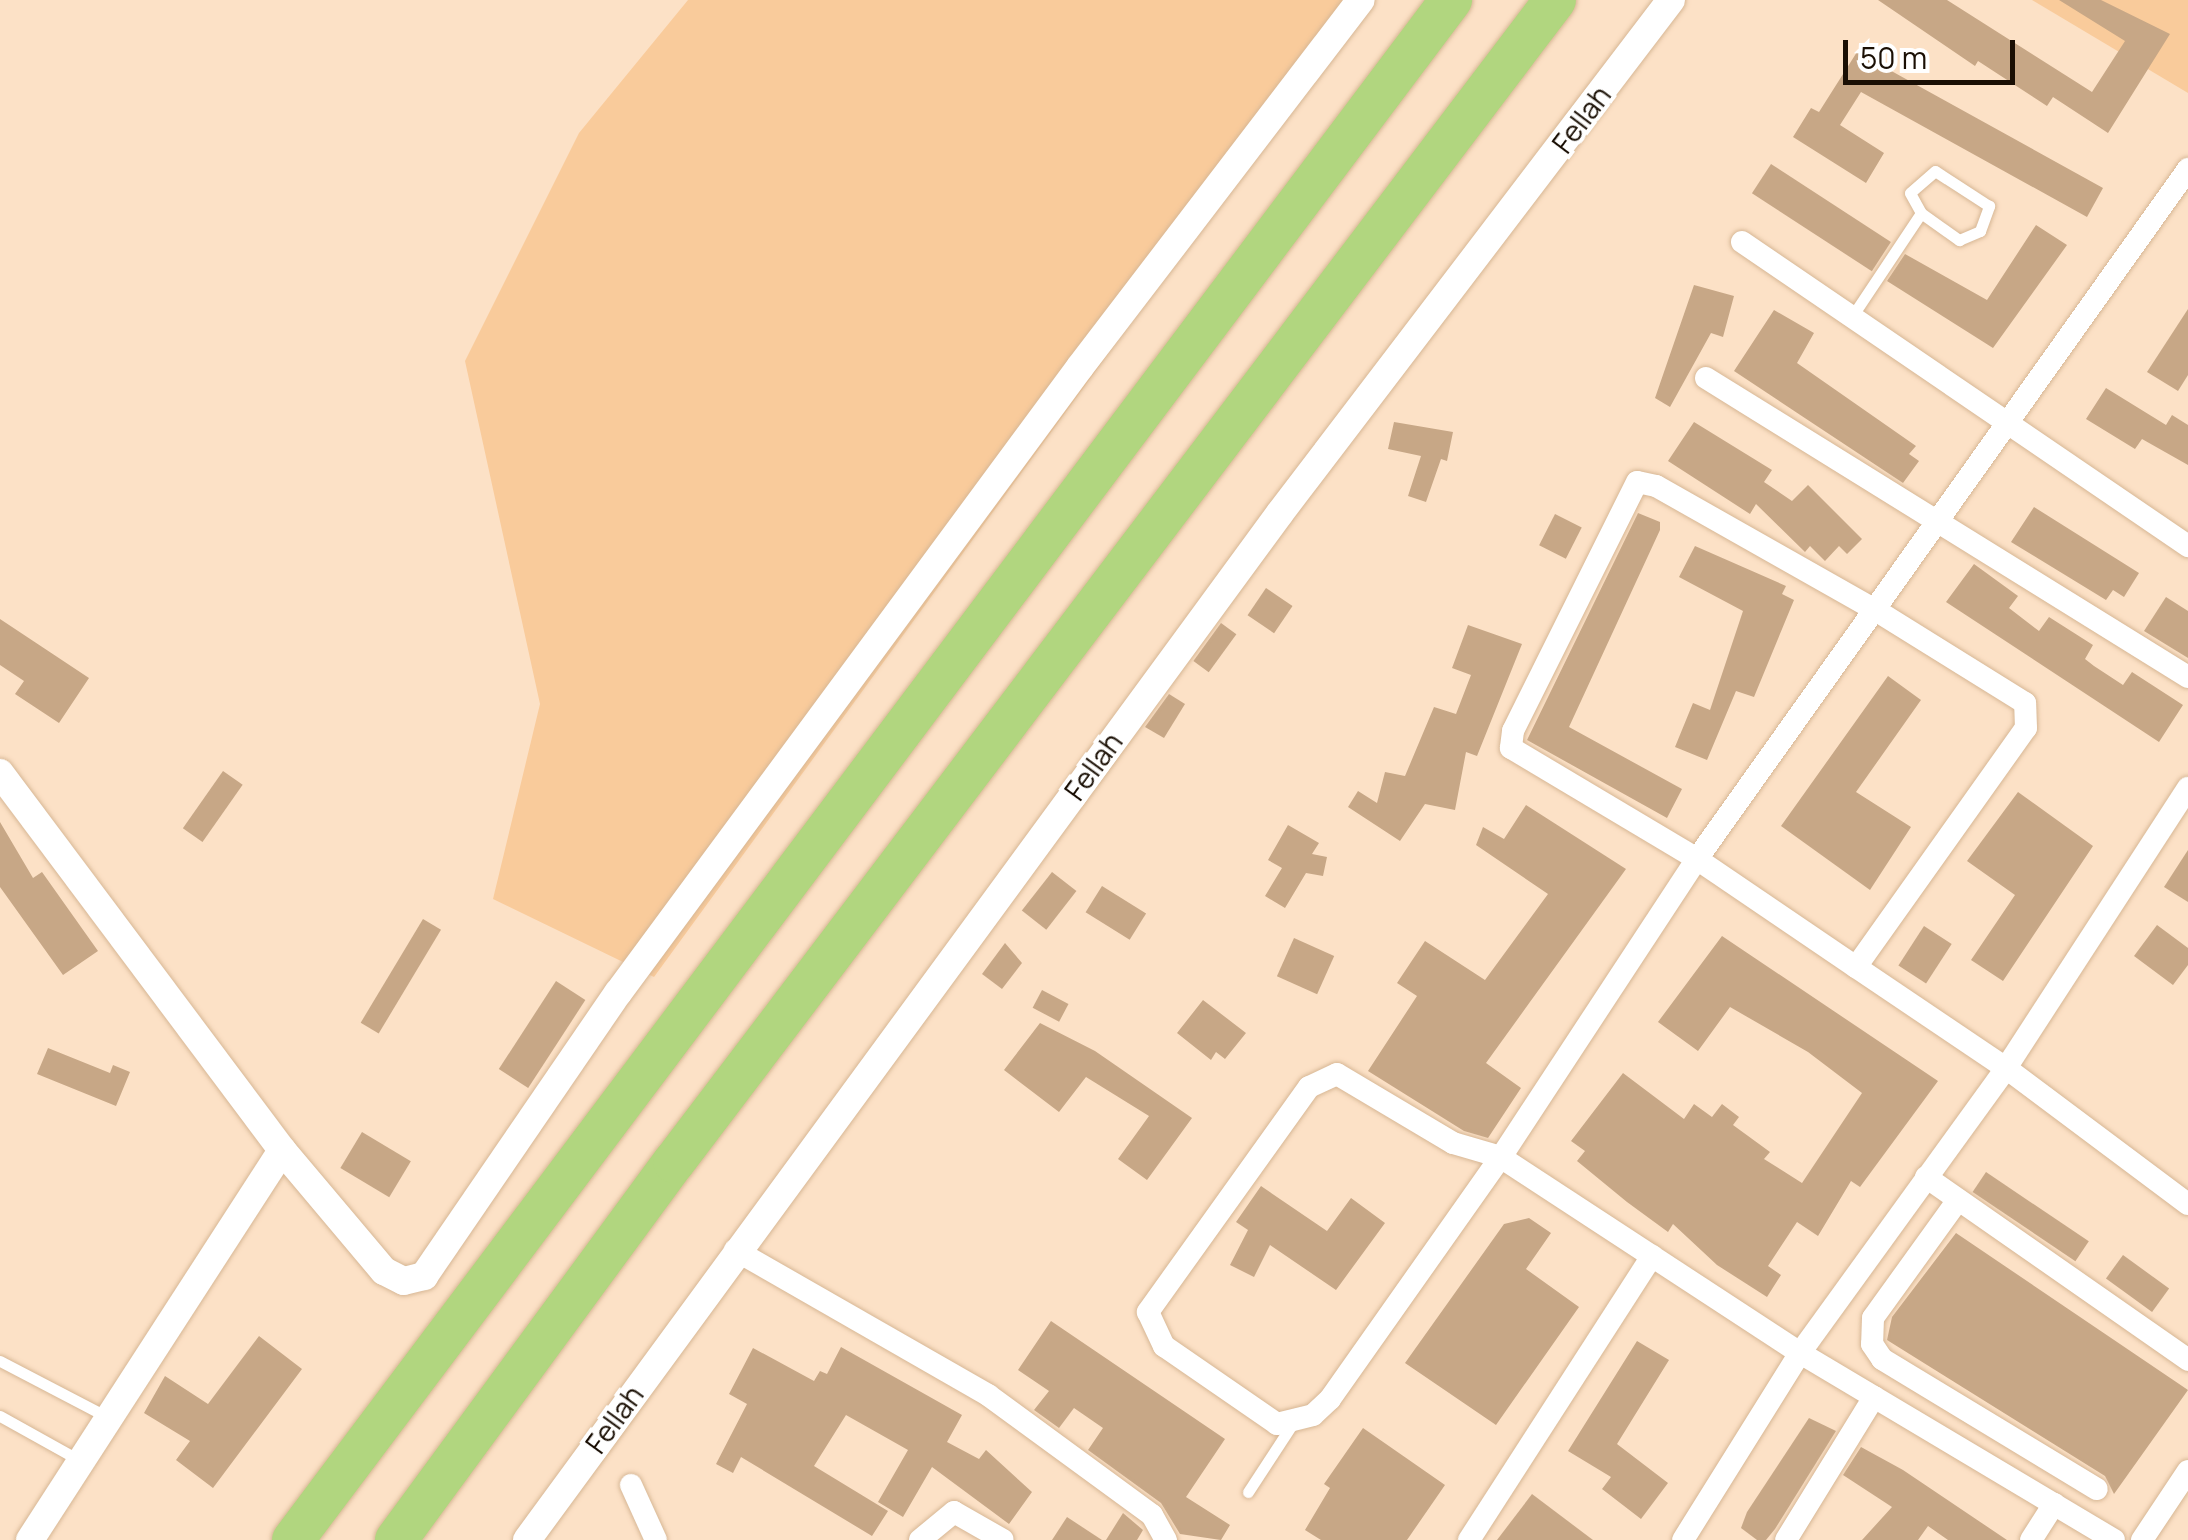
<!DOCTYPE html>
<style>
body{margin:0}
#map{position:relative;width:2188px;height:1540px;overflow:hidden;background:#fce1c6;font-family:Manrope,sans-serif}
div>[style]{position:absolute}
.green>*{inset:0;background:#f9cb9b}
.building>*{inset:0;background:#c7a786;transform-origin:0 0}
.roads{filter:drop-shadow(0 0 2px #d7b795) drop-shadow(0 0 2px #d7b795)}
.service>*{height:11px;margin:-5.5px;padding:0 5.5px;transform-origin:5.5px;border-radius:5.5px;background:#fff}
.minor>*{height:22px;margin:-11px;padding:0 11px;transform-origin:11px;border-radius:11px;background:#fff}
.tertiary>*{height:28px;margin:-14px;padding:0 14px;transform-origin:14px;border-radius:14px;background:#fff}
.motorway>*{height:42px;margin:-21px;padding:0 21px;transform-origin:21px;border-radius:21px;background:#b1d67f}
span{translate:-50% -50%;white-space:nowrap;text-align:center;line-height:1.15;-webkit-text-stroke:8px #fff;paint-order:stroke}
.street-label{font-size:28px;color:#1a0f04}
.scale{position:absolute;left:1843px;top:40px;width:172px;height:45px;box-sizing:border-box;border:5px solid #1a0f04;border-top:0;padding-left:12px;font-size:30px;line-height:35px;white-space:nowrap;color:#1a0f04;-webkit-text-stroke:8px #fff;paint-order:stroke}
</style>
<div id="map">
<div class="green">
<i style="clip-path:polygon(688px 0,1366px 0,654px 977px,493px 899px,540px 704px,465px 361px,579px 133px)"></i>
<i style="clip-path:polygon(2032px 0,2188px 0,2188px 93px)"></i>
</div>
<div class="building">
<i style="clip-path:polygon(1878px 0,1947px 0,2092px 92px,2125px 41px,2059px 0,2101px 0,2170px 34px,2108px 133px,2053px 97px,2047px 106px,1978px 61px,1975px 66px)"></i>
<i style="clip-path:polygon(1857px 52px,2103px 188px,2087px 217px,1861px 92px,1840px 125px,1884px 153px,1866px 183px,1793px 137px,1811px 108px,1819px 112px)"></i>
<i style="left:1771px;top:164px;width:143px;height:35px;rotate:33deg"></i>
<i style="clip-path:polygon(2036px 225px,2067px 245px,1993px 348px,1887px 281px,1905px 254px,1987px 300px)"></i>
<i style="clip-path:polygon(1694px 285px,1734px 296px,1723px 337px,1711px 333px,1670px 407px,1655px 398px)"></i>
<i style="clip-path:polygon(2188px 309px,2188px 375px,2178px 391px,2147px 372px)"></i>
<i style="clip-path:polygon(1774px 310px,1814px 333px,1797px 363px,1916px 446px,1909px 454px,1919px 461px,1903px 483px,1734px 371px)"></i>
<i style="clip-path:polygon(2106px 388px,2166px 425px,2172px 415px,2188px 425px,2188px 465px,2142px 439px,2135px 449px,2086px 419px)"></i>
<i style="clip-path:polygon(1394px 422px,1453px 432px,1447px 461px,1441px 459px,1426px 502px,1408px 496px,1421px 456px,1388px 449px)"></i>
<i style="clip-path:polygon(1694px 422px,1772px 470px,1764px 482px,1792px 501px,1808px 485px,1862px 539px,1847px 554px,1839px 546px,1825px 561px,1810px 546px,1805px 552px,1756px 504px,1750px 514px,1668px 461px)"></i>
<i style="clip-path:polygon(2034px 507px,2139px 573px,2124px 597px,2113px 590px,2106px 600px,2011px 542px)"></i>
<i style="clip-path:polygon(1638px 513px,1660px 522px,1660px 530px,1569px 727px,1682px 789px,1667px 818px,1527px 740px)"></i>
<i style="left:1555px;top:514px;width:30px;height:35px;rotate:27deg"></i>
<i style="clip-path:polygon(1695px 546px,1786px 586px,1782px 594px,1794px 600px,1754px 697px,1736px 691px,1707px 760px,1675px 747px,1693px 703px,1710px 710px,1743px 611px,1679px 577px)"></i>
<i style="clip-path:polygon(1974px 564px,2018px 596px,2009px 608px,2039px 631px,2049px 617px,2093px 645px,2085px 659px,2094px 666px,2123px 685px,2132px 672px,2183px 705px,2159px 742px,1946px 602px)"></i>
<i style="left:1266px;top:588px;width:32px;height:33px;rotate:34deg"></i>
<i style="clip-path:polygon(2166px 597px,2188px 611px,2188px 658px,2144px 631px)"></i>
<i style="clip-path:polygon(0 619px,89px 678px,59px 723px,15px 694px,24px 681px,0 665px)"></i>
<i style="left:1221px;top:623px;width:19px;height:47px;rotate:36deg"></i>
<i style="clip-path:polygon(1468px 625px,1522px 644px,1477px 756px,1466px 752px,1455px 810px,1425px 804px,1400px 841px,1348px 807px,1358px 791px,1377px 803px,1385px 772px,1405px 776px,1434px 707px,1456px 714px,1471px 675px,1452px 668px)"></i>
<i style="clip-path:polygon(1888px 676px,1921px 700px,1856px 792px,1911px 827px,1870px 890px,1781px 826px)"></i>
<i style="clip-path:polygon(1169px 694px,1185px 704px,1164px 738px,1145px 727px)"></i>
<i style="left:223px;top:771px;width:24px;height:70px;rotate:35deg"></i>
<i style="clip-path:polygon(2018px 792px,2093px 846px,2003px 981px,1971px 960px,2015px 895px,1967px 861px)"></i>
<i style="clip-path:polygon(1526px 805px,1626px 869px,1486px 1063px,1521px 1088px,1488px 1138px,1464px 1131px,1368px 1071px,1417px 996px,1397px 983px,1425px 941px,1485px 980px,1548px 894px,1476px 845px,1483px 827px,1504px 839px)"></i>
<i style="clip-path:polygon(0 822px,33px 878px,42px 872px,98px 951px,63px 975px,0 887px)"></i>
<i style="clip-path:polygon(1288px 825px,1319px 843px,1312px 854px,1327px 857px,1323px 876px,1306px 873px,1285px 908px,1265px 896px,1282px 868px,1268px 860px)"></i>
<i style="clip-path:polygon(2188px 850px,2188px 902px,2164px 887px)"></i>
<i style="left:1052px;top:872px;width:31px;height:49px;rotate:38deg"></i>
<i style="left:1102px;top:886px;width:52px;height:31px;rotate:32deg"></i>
<i style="left:423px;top:919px;width:21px;height:121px;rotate:31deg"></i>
<i style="clip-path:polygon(2157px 925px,2188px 948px,2188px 965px,2173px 985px,2134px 956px)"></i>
<i style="left:1924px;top:926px;width:33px;height:47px;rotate:33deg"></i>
<i style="clip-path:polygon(1722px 936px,1938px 1081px,1860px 1187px,1851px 1181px,1818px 1236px,1797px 1222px,1768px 1266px,1781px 1275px,1767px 1297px,1717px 1265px,1673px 1224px,1668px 1232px,1627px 1202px,1577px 1161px,1585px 1151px,1571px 1141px,1623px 1073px,1684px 1119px,1694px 1104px,1712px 1117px,1722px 1104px,1739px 1117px,1733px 1125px,1770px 1152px,1764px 1159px,1802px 1183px,1862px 1093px,1808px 1052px,1730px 1007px,1698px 1051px,1658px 1022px)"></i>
<i style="left:1294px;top:938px;width:44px;height:42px;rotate:24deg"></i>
<i style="clip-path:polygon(1005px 943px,1022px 963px,1002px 989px,982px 974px)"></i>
<i style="left:556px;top:981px;width:35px;height:105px;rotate:33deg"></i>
<i style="left:1042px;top:990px;width:30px;height:20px;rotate:28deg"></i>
<i style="clip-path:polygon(1203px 1000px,1246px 1033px,1225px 1059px,1216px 1052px,1211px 1060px,1177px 1033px)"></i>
<i style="clip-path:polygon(1040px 1023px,1095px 1051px,1192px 1118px,1147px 1180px,1118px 1159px,1149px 1116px,1086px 1077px,1059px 1112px,1004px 1070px)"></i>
<i style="clip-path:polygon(48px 1048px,110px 1073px,113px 1065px,130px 1072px,116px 1106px,37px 1074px)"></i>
<i style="left:362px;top:1132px;width:57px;height:42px;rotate:31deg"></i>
<i style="left:1986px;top:1172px;width:124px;height:24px;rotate:34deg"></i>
<i style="clip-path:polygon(1261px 1186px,1327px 1231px,1351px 1198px,1385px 1223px,1336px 1290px,1270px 1245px,1254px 1277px,1230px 1265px,1248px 1230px,1236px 1222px)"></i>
<i style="clip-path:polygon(1529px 1218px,1551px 1233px,1526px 1269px,1579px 1307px,1496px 1425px,1405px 1363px,1504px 1224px)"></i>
<i style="clip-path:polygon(1956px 1233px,2188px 1390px,2114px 1494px,2105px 1476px,1887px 1340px,1892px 1317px)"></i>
<i style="left:2123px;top:1255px;width:57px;height:29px;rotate:36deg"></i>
<i style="clip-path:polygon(1051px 1321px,1225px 1439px,1186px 1497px,1230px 1525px,1221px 1540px,1180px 1534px,1161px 1503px,1088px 1450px,1103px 1428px,1074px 1408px,1059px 1428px,1034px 1410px,1049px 1391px,1018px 1370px)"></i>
<i style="clip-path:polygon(259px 1336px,302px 1369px,213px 1488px,176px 1460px,190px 1441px,144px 1413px,165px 1376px,208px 1404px)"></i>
<i style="clip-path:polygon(1637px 1341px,1669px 1360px,1617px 1444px,1668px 1483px,1641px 1519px,1602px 1489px,1611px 1477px,1568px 1451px)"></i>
<i style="clip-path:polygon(841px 1347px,962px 1415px,947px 1442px,979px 1459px,986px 1450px,1032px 1492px,1009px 1524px,932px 1467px,903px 1517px,878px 1502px,908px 1450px,846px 1415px,814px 1466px,888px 1511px,872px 1536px,741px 1457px,733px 1473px,716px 1464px,747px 1404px,729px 1394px,753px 1348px,814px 1381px,820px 1371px,827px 1374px)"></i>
<i style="clip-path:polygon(1809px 1418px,1836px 1431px,1775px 1529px,1766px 1540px,1757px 1540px,1741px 1528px,1747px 1512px)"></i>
<i style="clip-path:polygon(1363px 1428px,1445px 1485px,1407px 1540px,1321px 1540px,1305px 1530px,1330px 1488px,1324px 1484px)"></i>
<i style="clip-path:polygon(1861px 1447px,1903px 1470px,2007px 1540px,1948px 1540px,1928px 1526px,1918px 1540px,1862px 1540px,1892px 1507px,1843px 1475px)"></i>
<i style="clip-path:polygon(1532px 1494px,1593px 1540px,1497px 1540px)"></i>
<i style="clip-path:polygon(1123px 1513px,1143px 1530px,1137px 1540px,1106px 1540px)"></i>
<i style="clip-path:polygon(1067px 1517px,1102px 1540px,1052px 1540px)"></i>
</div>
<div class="roads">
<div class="service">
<i style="left:1851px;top:318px;width:126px;rotate:-56.3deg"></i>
<i style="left:1921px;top:213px;width:47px;rotate:35.4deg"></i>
<i style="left:1959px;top:240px;width:23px;rotate:-23deg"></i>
<i style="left:1980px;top:231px;width:27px;rotate:-70deg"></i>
<i style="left:1989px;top:206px;width:64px;rotate:-147.1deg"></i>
<i style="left:1935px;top:171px;width:33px;rotate:139deg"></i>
<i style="left:1910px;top:193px;width:23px;rotate:61deg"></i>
<i style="left:0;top:1361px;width:123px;rotate:27.6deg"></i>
<i style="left:0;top:1416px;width:93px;rotate:29.1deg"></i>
<i style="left:1248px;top:1492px;width:82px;rotate:-56.9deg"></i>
</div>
<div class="minor">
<i style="left:1742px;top:242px;width:540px;rotate:34.28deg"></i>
<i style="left:1706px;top:378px;width:567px;rotate:31.81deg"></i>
<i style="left:1856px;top:967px;width:293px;rotate:-54.6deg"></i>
<i style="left:2026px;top:728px;width:25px;rotate:-92deg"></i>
<i style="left:2025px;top:703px;width:174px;rotate:-148.1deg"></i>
<i style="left:1877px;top:611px;width:254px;rotate:-150.5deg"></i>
<i style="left:1656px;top:486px;width:19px;rotate:-168deg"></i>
<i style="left:1637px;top:482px;width:278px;rotate:116.5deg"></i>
<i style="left:1513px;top:731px;width:17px;rotate:97deg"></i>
<i style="left:1511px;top:748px;width:217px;rotate:30.8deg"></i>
<i style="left:1697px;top:859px;width:192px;rotate:34.2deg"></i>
<i style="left:1856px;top:967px;width:181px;rotate:34deg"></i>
<i style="left:2006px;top:1068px;width:227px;rotate:36.8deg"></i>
<i style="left:1926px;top:1177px;width:320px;rotate:34.9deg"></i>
<i style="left:1958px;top:1200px;width:145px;rotate:125.8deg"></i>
<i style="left:1873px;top:1318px;width:26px;rotate:92deg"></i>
<i style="left:1872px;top:1344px;width:18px;rotate:56deg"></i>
<i style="left:1882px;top:1359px;width:251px;rotate:31.2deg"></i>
<i style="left:735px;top:1250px;width:292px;rotate:29.8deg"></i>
<i style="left:988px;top:1395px;width:203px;rotate:36.2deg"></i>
<i style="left:1152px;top:1515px;width:29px;rotate:61deg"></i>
<i style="left:631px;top:1485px;width:60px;rotate:65.6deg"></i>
<i style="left:920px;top:1540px;width:44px;rotate:-39.5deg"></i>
<i style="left:954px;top:1512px;width:56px;rotate:29.7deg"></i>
<i style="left:1469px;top:1540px;width:338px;rotate:-57.2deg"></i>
<i style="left:1683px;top:1540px;width:221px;rotate:-58deg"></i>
<i style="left:1800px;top:1353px;width:352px;rotate:-54.1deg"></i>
<i style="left:2006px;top:1068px;width:334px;rotate:-57deg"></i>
<i style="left:1786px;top:1540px;width:168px;rotate:-58.4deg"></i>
<i style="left:2031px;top:1540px;width:43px;rotate:-57.4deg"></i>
<i style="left:2114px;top:1540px;width:365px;rotate:-149.2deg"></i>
<i style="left:1800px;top:1353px;width:358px;rotate:-146.8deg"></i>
<i style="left:1501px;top:1157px;width:50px;rotate:-163.7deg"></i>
<i style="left:1453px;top:1143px;width:135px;rotate:-149.3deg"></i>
<i style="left:1337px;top:1074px;width:31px;rotate:155deg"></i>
<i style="left:1309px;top:1087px;width:277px;rotate:125.6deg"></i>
<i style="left:1148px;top:1312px;width:38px;rotate:65deg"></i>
<i style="left:1164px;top:1346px;width:137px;rotate:34.6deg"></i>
<i style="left:1277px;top:1424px;width:37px;rotate:-14deg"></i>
<i style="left:1313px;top:1415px;width:23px;rotate:-43deg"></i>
<i style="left:1330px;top:1399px;width:296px;rotate:-54.8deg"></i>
<i style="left:1501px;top:1157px;width:357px;rotate:-56.7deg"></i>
<i style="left:1697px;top:859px;width:847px;rotate:-54.56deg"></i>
<i style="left:2142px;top:1540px;width:83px;rotate:-56.3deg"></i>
</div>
<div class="tertiary">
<i style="left:0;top:773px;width:471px;rotate:53.2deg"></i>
<i style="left:282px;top:1150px;width:158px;rotate:49.9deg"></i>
<i style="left:384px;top:1271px;width:22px;rotate:27deg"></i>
<i style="left:404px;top:1281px;width:21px;rotate:-14deg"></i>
<i style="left:424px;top:1276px;width:343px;rotate:-55.6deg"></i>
<i style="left:618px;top:993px;width:778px;rotate:-53.57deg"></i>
<i style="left:1080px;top:367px;width:462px;rotate:-52.6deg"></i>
<i style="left:30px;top:1540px;width:464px;rotate:-57.1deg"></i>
<i style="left:527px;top:1540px;width:1273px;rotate:-53.75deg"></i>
<i style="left:1280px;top:513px;width:645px;rotate:-52.69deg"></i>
</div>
<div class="motorway">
<i style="left:293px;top:1540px;width:1927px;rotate:-53.06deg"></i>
<i style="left:396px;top:1540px;width:469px;rotate:-53.7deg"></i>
<i style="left:674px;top:1162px;width:1458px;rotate:-52.83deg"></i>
</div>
</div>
<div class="street-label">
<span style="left:1581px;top:119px;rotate:-53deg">Fellah</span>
<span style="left:1093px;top:766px;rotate:-54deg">Fellah</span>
<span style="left:614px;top:1419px;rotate:-54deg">Fellah</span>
</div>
<div class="scale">50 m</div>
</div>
